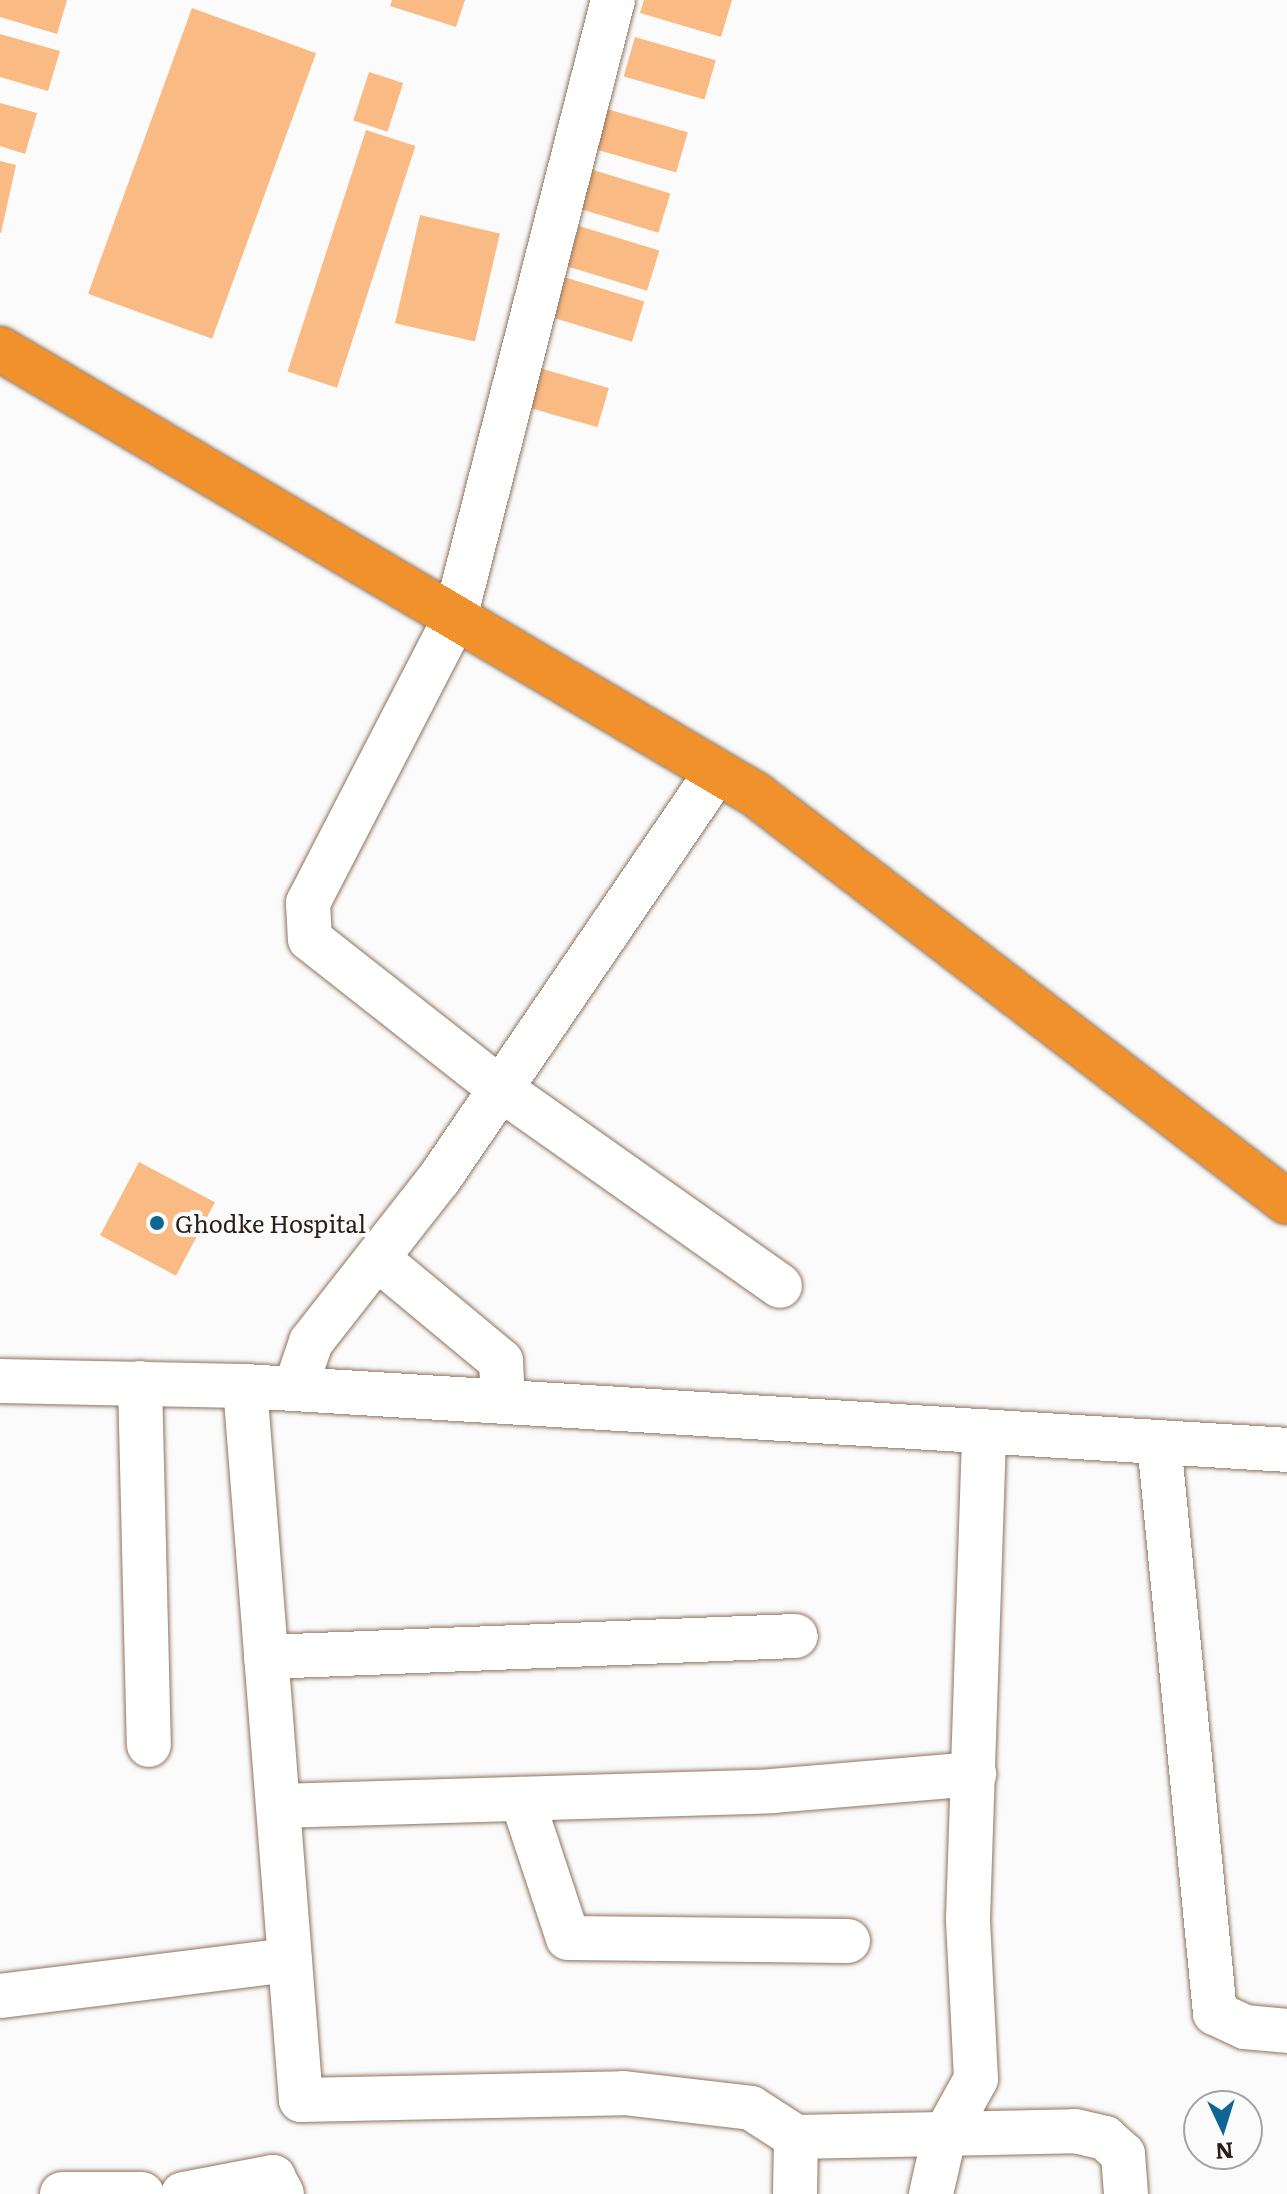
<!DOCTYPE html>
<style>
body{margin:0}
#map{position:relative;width:1287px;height:2194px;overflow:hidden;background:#fbfbfb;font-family:Literata,serif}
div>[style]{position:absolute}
.building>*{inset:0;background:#f9ba84;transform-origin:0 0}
.roads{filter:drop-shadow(0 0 2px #8f745d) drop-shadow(0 0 2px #8f745d)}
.minor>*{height:44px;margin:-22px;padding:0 22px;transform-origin:22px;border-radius:22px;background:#fff}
.highway>*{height:44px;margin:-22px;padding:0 22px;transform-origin:22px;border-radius:22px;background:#f1912c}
.dots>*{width:22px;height:22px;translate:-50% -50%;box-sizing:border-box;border:4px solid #fbfbfb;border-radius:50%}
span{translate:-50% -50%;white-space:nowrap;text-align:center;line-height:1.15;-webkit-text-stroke:8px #fbfbfb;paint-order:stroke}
.poi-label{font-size:24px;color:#2a1f16}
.left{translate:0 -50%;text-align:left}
.north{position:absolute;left:1183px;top:2090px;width:80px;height:80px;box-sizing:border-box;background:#fbfbfb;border:2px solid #a7a39f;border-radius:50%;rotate:176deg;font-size:22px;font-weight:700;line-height:32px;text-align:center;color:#2a1f16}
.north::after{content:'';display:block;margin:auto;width:28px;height:36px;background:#0f6596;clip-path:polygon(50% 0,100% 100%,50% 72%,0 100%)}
</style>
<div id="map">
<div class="building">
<i style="clip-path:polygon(0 0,67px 0,57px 34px,0 17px)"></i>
<i style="clip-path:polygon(392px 0,465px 0,456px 27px,390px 6px)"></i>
<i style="clip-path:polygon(644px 0,732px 0,721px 37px,640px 13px)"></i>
<i style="left:192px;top:8px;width:132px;height:304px;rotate:20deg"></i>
<i style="clip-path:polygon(0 34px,60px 51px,48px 91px,0 77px)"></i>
<i style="left:635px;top:37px;width:84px;height:41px;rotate:16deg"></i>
<i style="left:369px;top:72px;width:36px;height:51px;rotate:18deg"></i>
<i style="clip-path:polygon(0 103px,37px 113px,25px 154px,0 146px)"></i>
<i style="left:607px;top:109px;width:84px;height:42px;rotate:16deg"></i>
<i style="left:366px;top:130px;width:52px;height:254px;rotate:18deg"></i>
<i style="clip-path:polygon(0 161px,16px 165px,1px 233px,0 233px)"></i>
<i style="left:590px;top:169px;width:84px;height:41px;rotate:17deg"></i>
<i style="left:420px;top:215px;width:82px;height:111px;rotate:13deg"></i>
<i style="left:579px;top:226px;width:84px;height:42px;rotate:17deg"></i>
<i style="left:564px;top:277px;width:84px;height:42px;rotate:17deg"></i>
<i style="left:529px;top:365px;width:83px;height:41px;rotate:16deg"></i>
<i style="left:139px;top:1162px;width:86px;height:83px;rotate:28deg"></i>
</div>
<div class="roads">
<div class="minor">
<i style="left:613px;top:0;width:638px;rotate:104.34deg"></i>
<i style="left:455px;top:618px;width:321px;rotate:117.3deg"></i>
<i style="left:308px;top:903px;width:36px;rotate:87deg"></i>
<i style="left:310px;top:939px;width:239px;rotate:38.2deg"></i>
<i style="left:498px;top:1087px;width:345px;rotate:35.2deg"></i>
<i style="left:378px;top:1259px;width:160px;rotate:39.7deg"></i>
<i style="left:501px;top:1361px;width:41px;rotate:87.2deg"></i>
<i style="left:0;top:1381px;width:245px;rotate:1.2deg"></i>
<i style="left:245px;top:1386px;width:1044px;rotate:3.51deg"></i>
<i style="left:140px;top:1383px;width:362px;rotate:88.6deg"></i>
<i style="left:245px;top:1386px;width:716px;rotate:85.52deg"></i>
<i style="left:301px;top:2100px;width:323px;rotate:-1.2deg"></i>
<i style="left:624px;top:2093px;width:128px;rotate:6.7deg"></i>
<i style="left:751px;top:2108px;width:54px;rotate:32.8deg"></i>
<i style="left:796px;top:2137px;width:279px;rotate:-1.2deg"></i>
<i style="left:1075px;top:2131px;width:31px;rotate:13deg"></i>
<i style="left:1105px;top:2138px;width:24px;rotate:42deg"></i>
<i style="left:1123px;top:2154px;width:40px;rotate:85.7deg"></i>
<i style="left:295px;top:1389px;width:50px;rotate:-71.2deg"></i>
<i style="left:311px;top:1342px;width:207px;rotate:-51.9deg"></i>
<i style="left:439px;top:1179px;width:493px;rotate:-55.7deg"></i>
<i style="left:1159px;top:1442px;width:574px;rotate:84.4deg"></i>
<i style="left:1215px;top:2013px;width:33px;rotate:25deg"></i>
<i style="left:1245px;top:2027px;width:42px;rotate:5.4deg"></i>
<i style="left:266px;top:1657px;width:530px;rotate:-2.27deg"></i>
<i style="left:522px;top:1799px;width:146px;rotate:71.7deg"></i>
<i style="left:568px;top:1938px;width:280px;rotate:0.6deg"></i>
<i style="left:278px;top:1806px;width:494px;rotate:-1.7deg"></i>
<i style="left:772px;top:1791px;width:203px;rotate:-4.8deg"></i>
<i style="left:0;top:1996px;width:292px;rotate:-7.1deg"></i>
<i style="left:62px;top:2194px;width:80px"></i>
<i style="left:183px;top:2194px;width:92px;rotate:-10.7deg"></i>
<i style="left:273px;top:2177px;width:19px;rotate:62deg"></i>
<i style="left:795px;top:2194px;width:57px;rotate:-89deg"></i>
<i style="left:931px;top:2194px;width:58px;rotate:-77.2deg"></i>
<i style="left:944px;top:2137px;width:66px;rotate:-61.1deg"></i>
<i style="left:976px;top:2079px;width:160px;rotate:-92.9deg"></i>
<i style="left:968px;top:1919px;width:488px;rotate:-88.1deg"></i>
</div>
<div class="highway">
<i style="left:0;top:349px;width:876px;rotate:30.52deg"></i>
<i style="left:755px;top:794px;width:670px;rotate:37.49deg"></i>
</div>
</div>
<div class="dots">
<i style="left:157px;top:1223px;background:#0f6596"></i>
</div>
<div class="poi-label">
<span class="left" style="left:175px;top:1223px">Ghodke Hospital</span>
</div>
<div class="north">N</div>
</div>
